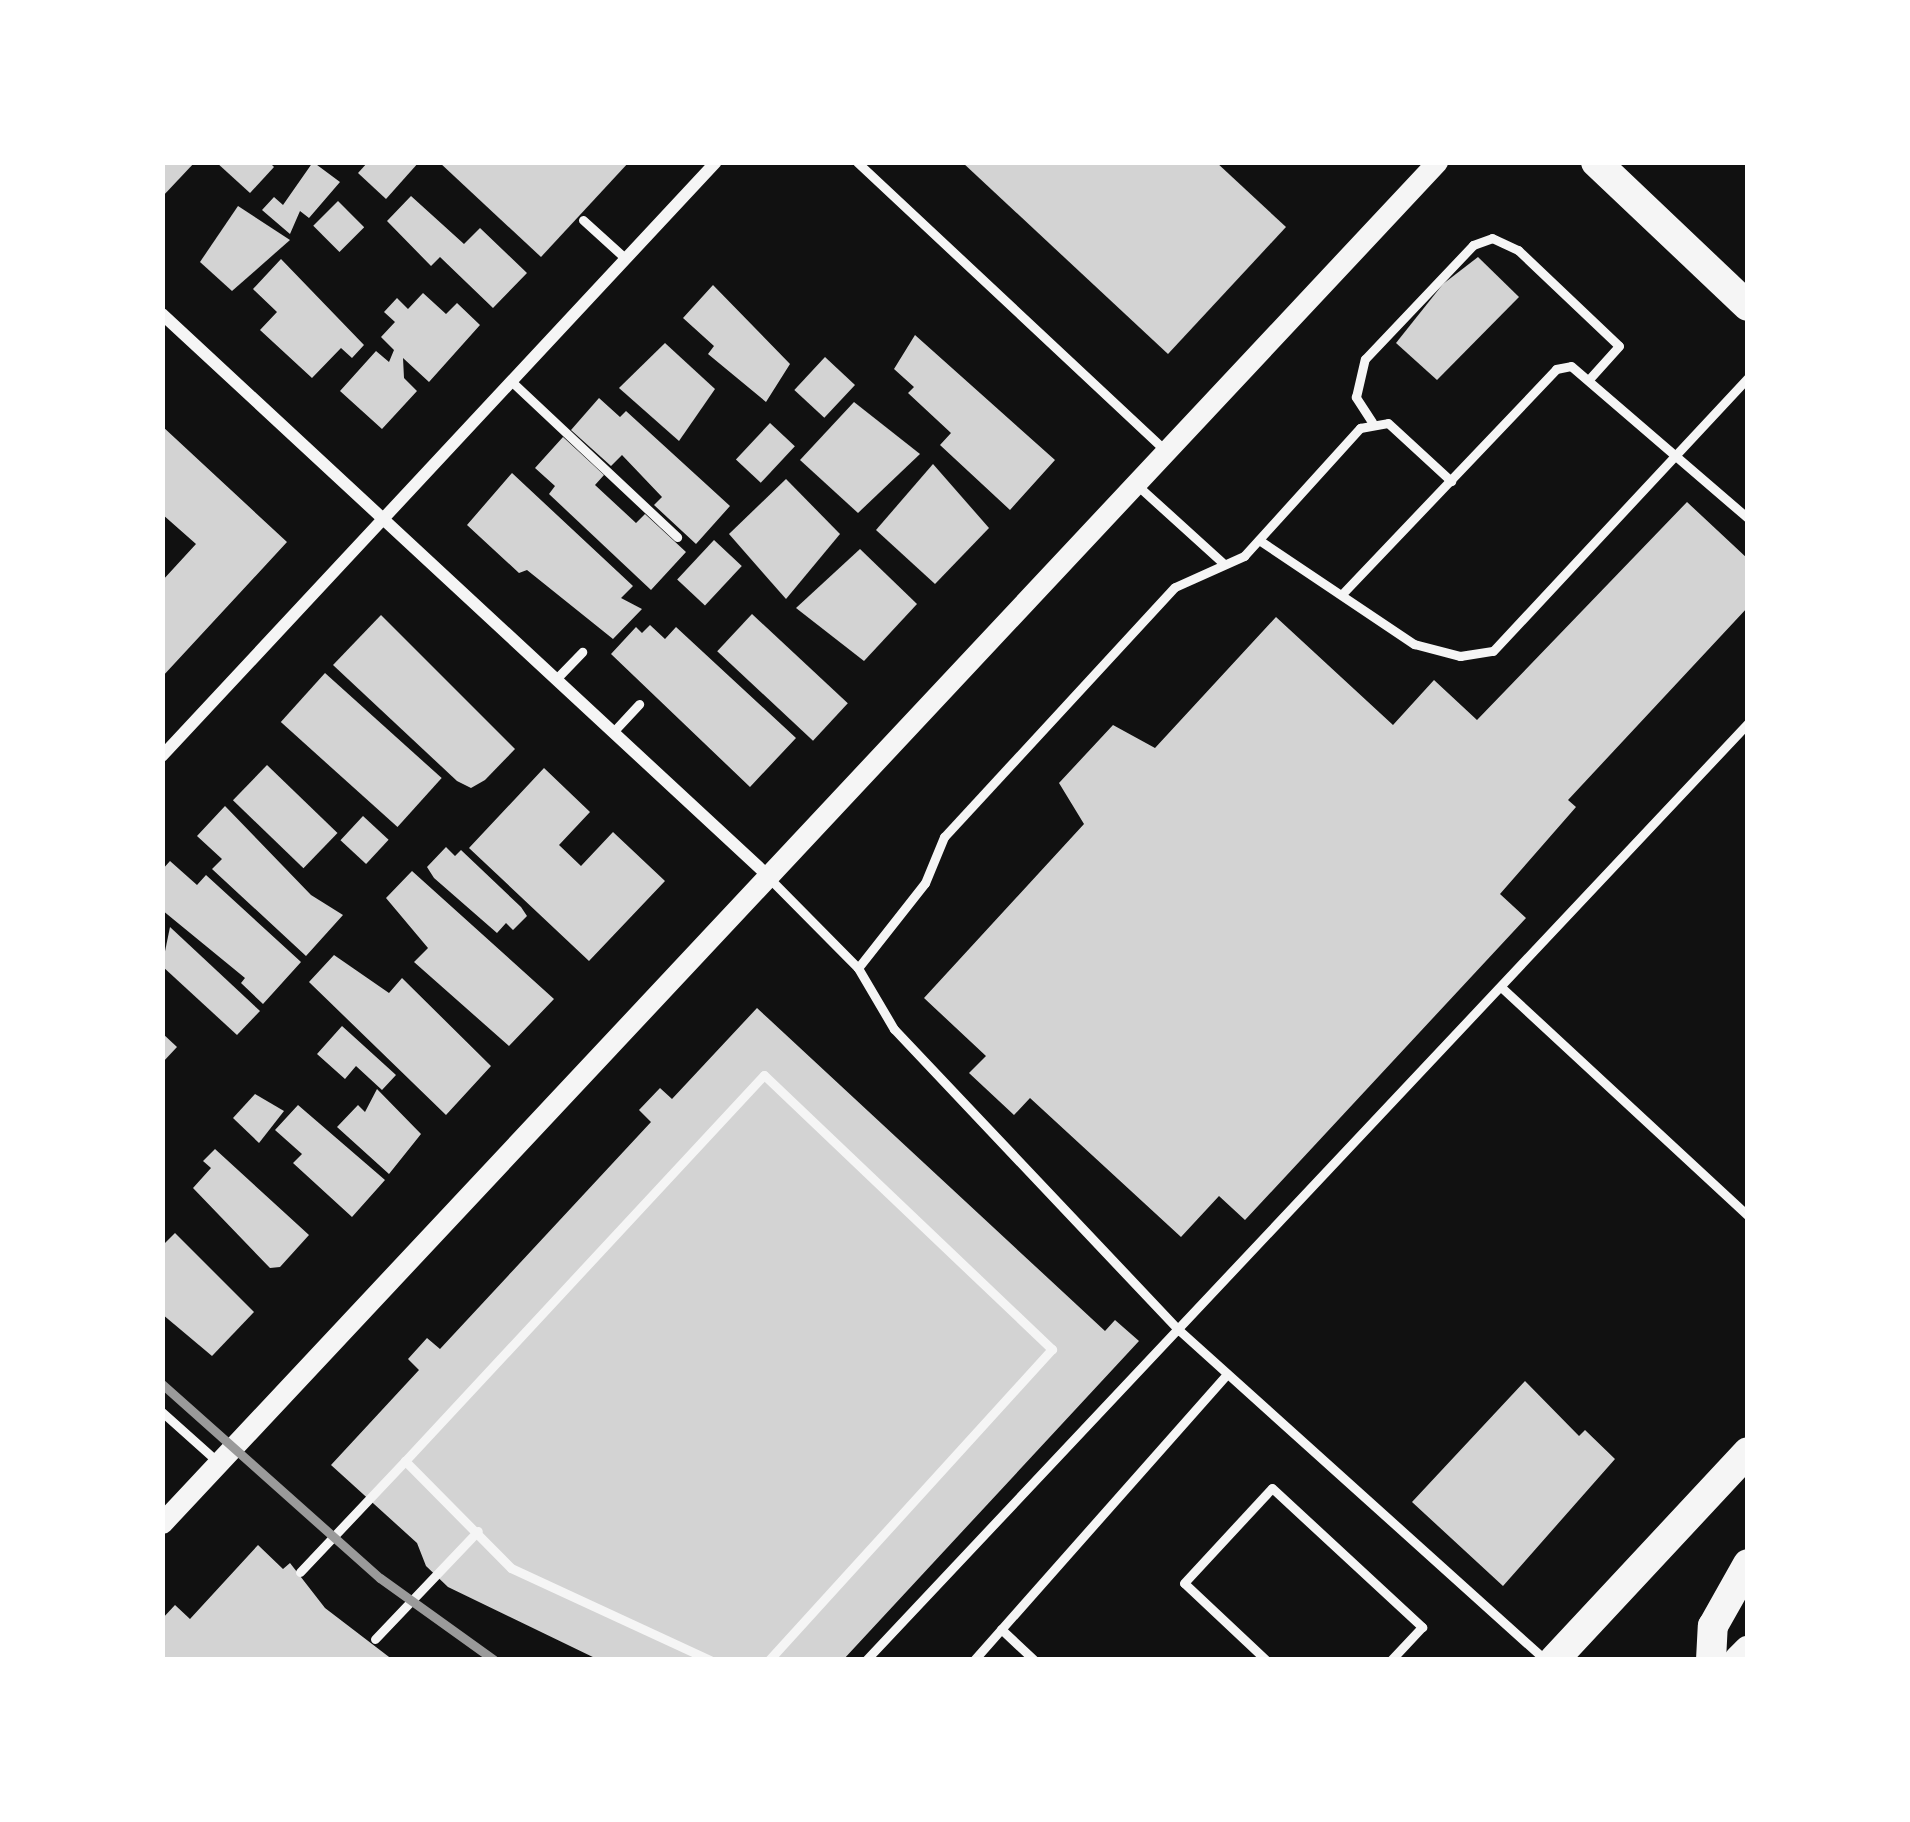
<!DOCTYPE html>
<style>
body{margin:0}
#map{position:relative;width:1910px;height:1822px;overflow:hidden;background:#111;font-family:"Alegreya Sans",sans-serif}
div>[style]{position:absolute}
.building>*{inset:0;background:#d3d3d3;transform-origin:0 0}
.service>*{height:9px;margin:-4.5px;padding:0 4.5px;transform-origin:4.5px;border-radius:4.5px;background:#f5f5f5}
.minor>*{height:12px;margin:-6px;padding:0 6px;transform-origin:6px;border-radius:6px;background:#f5f5f5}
.tertiary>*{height:21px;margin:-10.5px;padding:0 10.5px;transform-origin:10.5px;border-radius:10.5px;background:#f5f5f5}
.primary>*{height:30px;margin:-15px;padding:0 15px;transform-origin:15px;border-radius:15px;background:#f5f5f5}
.rail>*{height:9px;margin:-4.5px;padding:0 4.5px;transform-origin:4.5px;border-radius:4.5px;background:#9a9a9a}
span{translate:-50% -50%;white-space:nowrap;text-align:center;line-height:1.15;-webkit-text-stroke:12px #fff;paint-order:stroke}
.frame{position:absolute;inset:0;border:165px solid #fff;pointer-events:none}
</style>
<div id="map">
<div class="building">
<i style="clip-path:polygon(162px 162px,195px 162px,162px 197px)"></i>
<i style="clip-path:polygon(216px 162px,269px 162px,274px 167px,250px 193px)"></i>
<i style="clip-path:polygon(313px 162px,340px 182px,309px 218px,300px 211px,290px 234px,262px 210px,274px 197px,283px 205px)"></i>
<i style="clip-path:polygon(368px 162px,419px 162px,386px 199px,358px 173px)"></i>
<i style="clip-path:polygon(439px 162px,629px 162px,541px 257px)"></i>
<i style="clip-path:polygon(962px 162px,1216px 162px,1286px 227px,1168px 354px)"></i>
<i style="clip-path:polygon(411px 196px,464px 244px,480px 228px,527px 273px,493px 308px,440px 257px,431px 266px,387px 221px)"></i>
<i style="left:338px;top:201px;width:37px;height:35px;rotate:45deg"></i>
<i style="clip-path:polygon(238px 206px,290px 240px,232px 291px,200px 262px)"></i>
<i style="clip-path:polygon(1478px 257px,1519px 297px,1437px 380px,1396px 343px,1443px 284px)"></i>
<i style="clip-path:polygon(281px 259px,364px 345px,352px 358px,341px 348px,312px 378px,260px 330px,277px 312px,253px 289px)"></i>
<i style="clip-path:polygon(713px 285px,790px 364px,766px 402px,708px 354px,714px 346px,683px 318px)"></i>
<i style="clip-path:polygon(423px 293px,446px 314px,457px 303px,480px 325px,429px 382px,403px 358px,404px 378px,417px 391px,382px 429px,340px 391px,376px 351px,389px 362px,394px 350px,381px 337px,395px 322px,384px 312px,397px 298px,408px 309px)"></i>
<i style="clip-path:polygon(915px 335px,1055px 460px,1010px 510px,940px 445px,951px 433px,908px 393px,914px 387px,894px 369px)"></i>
<i style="clip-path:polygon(665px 343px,715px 389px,679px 441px,619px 388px)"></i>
<i style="left:825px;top:357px;width:41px;height:45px;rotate:43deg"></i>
<i style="clip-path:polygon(599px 398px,620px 417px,626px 411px,730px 506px,696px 544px,654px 505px,662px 497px,622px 455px,611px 466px,571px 430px)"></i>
<i style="clip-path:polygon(854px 402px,920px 454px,858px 513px,800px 460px)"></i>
<i style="left:770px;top:423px;width:34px;height:50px;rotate:43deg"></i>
<i style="clip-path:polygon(162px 426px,287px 542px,162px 677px,162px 581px,196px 544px,162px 514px)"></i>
<i style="clip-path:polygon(563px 437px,604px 475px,595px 485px,636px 523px,645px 514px,686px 552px,651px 590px,549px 494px,555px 486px,535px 468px)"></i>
<i style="clip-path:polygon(933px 464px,989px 528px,935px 584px,876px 530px)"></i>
<i style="clip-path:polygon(512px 473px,633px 586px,621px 598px,642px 609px,613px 639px,527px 570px,519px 573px,467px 525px)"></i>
<i style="clip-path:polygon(786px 479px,840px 534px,786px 599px,729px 534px)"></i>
<i style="clip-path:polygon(1687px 502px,1748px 559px,1748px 607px,1568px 800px,1576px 807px,1500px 894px,1526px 918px,1245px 1220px,1219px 1196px,1181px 1237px,1030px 1098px,1014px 1115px,969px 1073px,986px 1056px,924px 998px,1084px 824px,1059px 783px,1113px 725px,1155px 748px,1276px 617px,1393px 725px,1434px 680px,1477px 720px)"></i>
<i style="left:714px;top:540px;width:38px;height:54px;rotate:43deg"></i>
<i style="clip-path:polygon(860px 549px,917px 604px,864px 661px,796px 608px)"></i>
<i style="left:752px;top:614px;width:131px;height:51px;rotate:43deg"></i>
<i style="clip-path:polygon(381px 615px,515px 749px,485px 780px,471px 788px,457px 781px,333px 665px)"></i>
<i style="clip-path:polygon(650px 625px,665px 639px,676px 627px,796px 738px,750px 787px,611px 654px,636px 627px,642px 633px)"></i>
<i style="left:325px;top:673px;width:157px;height:66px;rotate:42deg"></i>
<i style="left:267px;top:765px;width:98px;height:49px;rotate:44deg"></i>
<i style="clip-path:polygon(544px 768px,590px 812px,559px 845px,581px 866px,613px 832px,665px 881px,589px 961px,469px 848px)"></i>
<i style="clip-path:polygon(225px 806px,311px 895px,343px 915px,306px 956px,212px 869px,222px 859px,197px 836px)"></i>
<i style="left:363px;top:816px;width:35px;height:33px;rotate:43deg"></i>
<i style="clip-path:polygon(446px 847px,455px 856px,461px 850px,521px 907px,527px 916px,513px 930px,506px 923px,497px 933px,434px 878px,427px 867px)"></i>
<i style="clip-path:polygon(170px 861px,197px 885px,206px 875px,301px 962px,263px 1004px,241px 983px,245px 978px,162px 910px,162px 870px)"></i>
<i style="clip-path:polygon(412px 871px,554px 999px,509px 1046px,414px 962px,428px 948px,386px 898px)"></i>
<i style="clip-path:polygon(170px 927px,260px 1011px,237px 1035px,162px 966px)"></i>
<i style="clip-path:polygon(334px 955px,389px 993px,402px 978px,491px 1066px,446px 1115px,309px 982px)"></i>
<i style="clip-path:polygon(757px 1008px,1105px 1331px,1115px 1320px,1139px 1341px,843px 1660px,599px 1660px,448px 1587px,426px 1566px,417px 1543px,331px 1465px,419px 1370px,408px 1359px,427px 1338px,440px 1349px,651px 1122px,639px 1110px,660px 1088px,672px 1099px)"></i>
<i style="clip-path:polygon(342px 1026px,396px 1075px,382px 1090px,356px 1066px,345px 1079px,317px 1054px)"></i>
<i style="clip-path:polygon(162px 1033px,177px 1047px,162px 1063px)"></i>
<i style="clip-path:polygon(377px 1089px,421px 1134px,389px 1174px,337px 1127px,358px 1105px,365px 1112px)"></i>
<i style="clip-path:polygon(255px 1094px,284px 1111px,259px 1143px,233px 1118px)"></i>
<i style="clip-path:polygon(298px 1105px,385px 1180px,352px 1217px,293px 1163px,302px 1154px,275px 1130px)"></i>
<i style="clip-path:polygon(215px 1149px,309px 1235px,280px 1267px,270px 1268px,193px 1188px,211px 1168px,203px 1161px)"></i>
<i style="clip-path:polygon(175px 1233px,254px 1312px,212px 1356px,162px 1314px,162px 1246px)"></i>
<i style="clip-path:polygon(1525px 1381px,1579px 1436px,1585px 1430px,1615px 1459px,1503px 1586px,1412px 1502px)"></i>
<i style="clip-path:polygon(258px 1545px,283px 1569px,290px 1563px,325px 1608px,393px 1660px,162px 1660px,162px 1619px,175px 1605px,190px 1619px)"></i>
</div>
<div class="service">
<i style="left:857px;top:162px;width:422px;rotate:43.1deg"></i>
<i style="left:583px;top:220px;width:58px;rotate:42.2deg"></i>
<i style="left:511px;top:381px;width:228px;rotate:43.2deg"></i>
<i style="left:1372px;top:422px;width:30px;rotate:-123deg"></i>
<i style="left:1356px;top:397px;width:39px;rotate:-77deg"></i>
<i style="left:1365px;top:359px;width:157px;rotate:-46.5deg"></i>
<i style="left:1473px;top:245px;width:20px;rotate:-20deg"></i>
<i style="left:1492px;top:238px;width:29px;rotate:25deg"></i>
<i style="left:1518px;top:250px;width:139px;rotate:43.5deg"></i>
<i style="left:1619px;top:346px;width:42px;rotate:132.1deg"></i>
<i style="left:1138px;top:486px;width:115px;rotate:42.2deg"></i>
<i style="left:1259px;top:540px;width:187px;rotate:33.9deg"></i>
<i style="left:1414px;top:644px;width:48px;rotate:14.6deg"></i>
<i style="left:1460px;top:656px;width:33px;rotate:-9deg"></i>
<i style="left:1493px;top:651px;width:374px;rotate:-47deg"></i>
<i style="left:1344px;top:592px;width:308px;rotate:-46.4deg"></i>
<i style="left:1556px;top:369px;width:15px;rotate:-11deg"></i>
<i style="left:1571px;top:366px;width:233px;rotate:40.7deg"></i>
<i style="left:558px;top:677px;width:35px;rotate:-46deg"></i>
<i style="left:614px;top:731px;width:37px;rotate:-47deg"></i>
<i style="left:770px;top:879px;width:125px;rotate:45.3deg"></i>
<i style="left:858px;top:968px;width:71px;rotate:59.5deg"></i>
<i style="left:894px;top:1029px;width:416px;rotate:46.6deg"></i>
<i style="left:1180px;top:1331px;width:492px;rotate:42deg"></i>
<i style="left:858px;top:968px;width:108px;rotate:-51.8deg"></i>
<i style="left:925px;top:883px;width:50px;rotate:-67.6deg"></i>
<i style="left:944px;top:837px;width:340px;rotate:-47.3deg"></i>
<i style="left:1175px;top:587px;width:76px;rotate:-24.2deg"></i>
<i style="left:1244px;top:556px;width:173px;rotate:-47.8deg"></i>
<i style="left:1360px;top:428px;width:28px;rotate:-10deg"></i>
<i style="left:1388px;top:423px;width:86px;rotate:42.6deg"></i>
<i style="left:1501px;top:987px;width:337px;rotate:42.8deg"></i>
<i style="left:162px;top:1412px;width:75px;rotate:41.8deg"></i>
<i style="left:300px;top:1572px;width:153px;rotate:-46.6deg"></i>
<i style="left:1001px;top:1629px;width:45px;rotate:43.2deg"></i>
<i style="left:375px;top:1639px;width:149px;rotate:-46.4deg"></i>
<i style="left:710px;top:1660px;width:219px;rotate:-155.2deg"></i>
<i style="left:511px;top:1568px;width:151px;rotate:-134.7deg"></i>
<i style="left:405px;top:1461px;width:527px;rotate:-47.08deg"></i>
<i style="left:764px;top:1075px;width:398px;rotate:43.6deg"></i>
<i style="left:1052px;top:1349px;width:420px;rotate:132.3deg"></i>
<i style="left:866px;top:1660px;width:1287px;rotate:-46.73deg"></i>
<i style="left:974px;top:1660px;width:382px;rotate:-48.5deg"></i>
<i style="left:1266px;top:1660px;width:112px;rotate:-136.8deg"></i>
<i style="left:1184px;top:1583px;width:129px;rotate:-47.2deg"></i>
<i style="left:1272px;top:1488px;width:205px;rotate:42.8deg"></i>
<i style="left:1422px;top:1627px;width:45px;rotate:133.2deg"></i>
</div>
<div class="minor">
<i style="left:162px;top:314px;width:822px;rotate:42.83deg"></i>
<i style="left:162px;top:756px;width:812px;rotate:-47deg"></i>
</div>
<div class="tertiary">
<i style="left:162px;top:1523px;width:1865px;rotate:-46.87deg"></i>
</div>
<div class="primary">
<i style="left:1596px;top:162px;width:209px;rotate:43.5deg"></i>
<i style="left:1554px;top:1660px;width:284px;rotate:-47deg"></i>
<i style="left:1711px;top:1660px;width:34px;rotate:-87deg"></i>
<i style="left:1713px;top:1626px;width:71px;rotate:-60.6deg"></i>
<i style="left:1739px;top:1660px;width:13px;rotate:-45deg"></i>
</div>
<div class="rail">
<i style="left:162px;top:1384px;width:292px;rotate:41.7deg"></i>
<i style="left:380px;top:1578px;width:140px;rotate:35.7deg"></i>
</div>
<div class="frame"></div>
</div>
